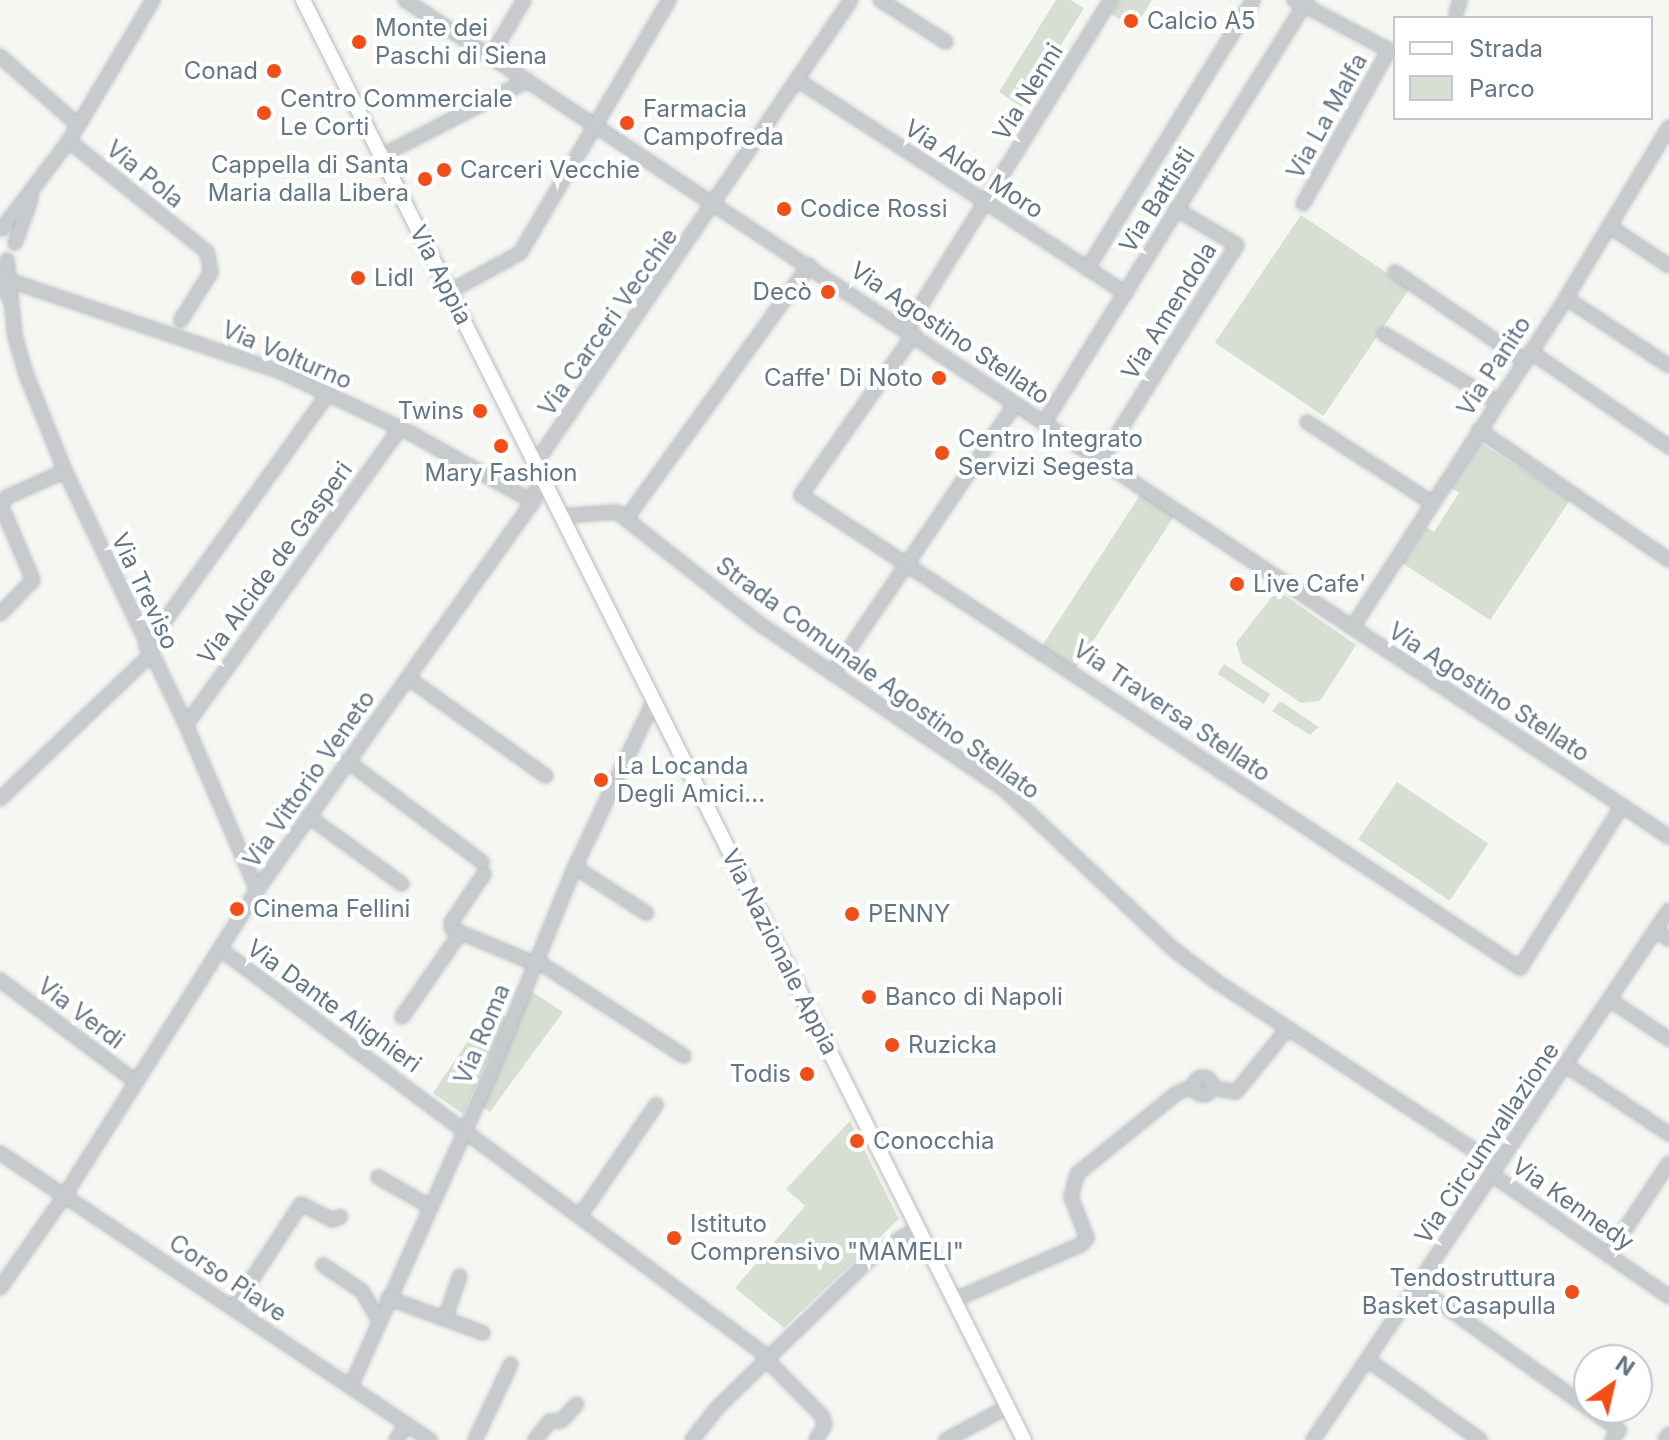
<!DOCTYPE html>
<meta charset="utf-8">
<style>
body{margin:0}
#map{position:relative;width:1669px;height:1440px;overflow:hidden;background:#f6f6f2;font-family:Inter,sans-serif}
div>[style]{position:absolute}
.green>*{inset:0;background:#d7dfd3;transform-origin:0 0}
.roads{filter:drop-shadow(0 0 2px #b8bcc0) drop-shadow(0 0 2px #b8bcc0)}
.minor>*{height:12px;margin:-6px;padding:0 6px;transform-origin:6px;border-radius:6px;background:#c8cbce}
.minor>.ring{margin:-6px;padding:0;box-sizing:content-box;background:none;border:12px solid #c8cbce;border-radius:50%}
.major>*{height:14px;margin:-7px;padding:0 7px;transform-origin:7px;border-radius:7px;background:#fff}
.dots>*{width:22px;height:22px;translate:-50% -50%;box-sizing:border-box;border:4px solid #fff;border-radius:50%}
span{translate:-50% -50%;white-space:nowrap;text-align:center;line-height:1.15;-webkit-text-stroke:8px #fff;paint-order:stroke}
.poi-label{font-size:24px;color:#637686}
.left{translate:0 -50%;text-align:left}
.right{translate:-100% -50%;text-align:right}
.street-label{font-size:24px;color:#637686}
.legend{position:absolute;left:1393px;top:16px;width:260px;height:104px;box-sizing:border-box;background:#fff;border:2px solid #c1c8cf;margin:0;padding:10px 14px;list-style:none;font-size:24px;color:#637686}
.legend li{display:flex;align-items:center;gap:16px;height:40px}
.legend b{width:40px;border:2px solid #c1c8cf}
.north{position:absolute;left:1573px;top:1344px;width:80px;height:80px;box-sizing:border-box;background:#fff;border:2px solid #c1c8cf;border-radius:50%;rotate:34deg;font-size:22px;font-weight:700;line-height:32px;text-align:center;color:#637686}
.north::after{content:'';display:block;margin:auto;width:28px;height:36px;background:#f24e17;clip-path:polygon(50% 0,100% 100%,50% 72%,0 100%)}
</style>
<div id="map">
<div class="green">
<i style="clip-path:polygon(1056px 0,1070px 0,1084px 8px,1022px 107px,999px 92px)"></i>
<i style="clip-path:polygon(1119px 0,1152px 0,1135px 28px,1111px 14px)"></i>
<i style="left:1301px;top:215px;width:131px;height:154px;rotate:34deg"></i>
<i style="clip-path:polygon(1479px 442px,1570px 500px,1490px 620px,1402px 563px,1426px 527px,1434px 532px,1459px 493px,1451px 488px)"></i>
<i style="left:1144px;top:489px;width:40px;height:191px;rotate:33deg"></i>
<i style="clip-path:polygon(1277px 590px,1356px 645px,1320px 701px,1301px 703px,1242px 663px,1236px 643px)"></i>
<i style="left:1224px;top:664px;width:55px;height:12px;rotate:33deg"></i>
<i style="clip-path:polygon(1280px 702px,1283px 703px,1319px 727px,1310px 735px,1272px 711px)"></i>
<i style="left:1397px;top:782px;width:110px;height:69px;rotate:34deg"></i>
<i style="clip-path:polygon(531px 991px,563px 1012px,490px 1112px,481px 1106px)"></i>
<i style="clip-path:polygon(490px 1008px,508px 1018px,463px 1114px,433px 1093px)"></i>
<i style="clip-path:polygon(850px 1121px,899px 1219px,784px 1328px,735px 1288px,805px 1206px,786px 1189px)"></i>
</div>
<div class="roads">
<div class="minor">
<i style="left:405px;top:0;width:1516px;rotate:33.51deg"></i>
<i style="left:880px;top:0;width:78px;rotate:32.5deg"></i>
<i style="left:1294px;top:0;width:107px;rotate:27.8deg"></i>
<i style="left:1389px;top:50px;width:176px;rotate:119.2deg"></i>
<i style="left:1456px;top:14px;width:15px;rotate:-74deg"></i>
<i style="left:0;top:56px;width:104px;rotate:41.5deg"></i>
<i style="left:491px;top:56px;width:65px;rotate:-59.5deg"></i>
<i style="left:799px;top:81px;width:390px;rotate:33deg"></i>
<i style="left:69px;top:141px;width:177px;rotate:38.8deg"></i>
<i style="left:207px;top:252px;width:20px;rotate:79deg"></i>
<i style="left:211px;top:272px;width:57px;rotate:122deg"></i>
<i style="left:381px;top:156px;width:165px;rotate:-27.3deg"></i>
<i style="left:1609px;top:226px;width:72px;rotate:33.7deg"></i>
<i style="left:2px;top:229px;width:111px;rotate:-52.7deg"></i>
<i style="left:69px;top:141px;width:164px;rotate:-59.2deg"></i>
<i style="left:15px;top:243px;width:47px;rotate:-70deg"></i>
<i style="left:7px;top:260px;width:76px;rotate:84deg"></i>
<i style="left:15px;top:336px;width:40px;rotate:74deg"></i>
<i style="left:26px;top:374px;width:105px;rotate:68.1deg"></i>
<i style="left:65px;top:471px;width:281px;rotate:64.5deg"></i>
<i style="left:186px;top:725px;width:180px;rotate:66.7deg"></i>
<i style="left:1087px;top:269px;width:316px;rotate:-58.3deg"></i>
<i style="left:1395px;top:272px;width:158px;rotate:34.4deg"></i>
<i style="left:0;top:276px;width:24px;rotate:68deg"></i>
<i style="left:11px;top:281px;width:285px;rotate:18.6deg"></i>
<i style="left:281px;top:372px;width:145px;rotate:25.3deg"></i>
<i style="left:412px;top:434px;width:139px;rotate:29.3deg"></i>
<i style="left:449px;top:292px;width:81px;rotate:-28.8deg"></i>
<i style="left:520px;top:253px;width:294px;rotate:-59.5deg"></i>
<i style="left:1566px;top:298px;width:123px;rotate:33.4deg"></i>
<i style="left:906px;top:329px;width:388px;rotate:-58.1deg"></i>
<i style="left:914px;top:334px;width:197px;rotate:125.1deg"></i>
<i style="left:801px;top:495px;width:861px;rotate:33.34deg"></i>
<i style="left:1520px;top:968px;width:191px;rotate:-57.8deg"></i>
<i style="left:1384px;top:334px;width:132px;rotate:31deg"></i>
<i style="left:1531px;top:352px;width:168px;rotate:34.5deg"></i>
<i style="left:1307px;top:422px;width:149px;rotate:32.9deg"></i>
<i style="left:1044px;top:423px;width:498px;rotate:-58.1deg"></i>
<i style="left:1479px;top:430px;width:230px;rotate:34.4deg"></i>
<i style="left:1101px;top:460px;width:254px;rotate:-57.7deg"></i>
<i style="left:1237px;top:245px;width:71px;rotate:-149.5deg"></i>
<i style="left:535px;top:464px;width:561px;rotate:-55.74deg"></i>
<i style="left:561px;top:516px;width:56px;rotate:-4.1deg"></i>
<i style="left:617px;top:512px;width:178px;rotate:38.2deg"></i>
<i style="left:757px;top:622px;width:300px;rotate:34.1deg"></i>
<i style="left:1005px;top:790px;width:231px;rotate:43.4deg"></i>
<i style="left:1173px;top:949px;width:55px;rotate:36.9deg"></i>
<i style="left:1217px;top:982px;width:334px;rotate:33.2deg"></i>
<i style="left:626px;top:519px;width:313px;rotate:-54.2deg"></i>
<i style="left:0;top:614px;width:47px;rotate:-45.9deg"></i>
<i style="left:33px;top:580px;width:82px;rotate:-113.1deg"></i>
<i style="left:1px;top:505px;width:10px;rotate:-53deg"></i>
<i style="left:7px;top:497px;width:64px;rotate:-24.1deg"></i>
<i style="left:1352px;top:628px;width:393px;rotate:-57deg"></i>
<i style="left:1566px;top:298px;width:200px;rotate:-58.9deg"></i>
<i style="left:146px;top:647px;width:312px;rotate:-54.3deg"></i>
<i style="left:833px;top:673px;width:325px;rotate:-55.9deg"></i>
<i style="left:408px;top:678px;width:169px;rotate:35.4deg"></i>
<i style="left:186px;top:725px;width:366px;rotate:-54.2deg"></i>
<i style="left:347px;top:761px;width:169px;rotate:36.8deg"></i>
<i style="left:0;top:799px;width:208px;rotate:-43.8deg"></i>
<i style="left:308px;top:816px;width:116px;rotate:35.9deg"></i>
<i style="left:575px;top:867px;width:85px;rotate:32.9deg"></i>
<i style="left:484px;top:874px;width:59px;rotate:124deg"></i>
<i style="left:451px;top:923px;width:6px;rotate:81deg"></i>
<i style="left:452px;top:929px;width:91px;rotate:22.6deg"></i>
<i style="left:1656px;top:931px;width:15px;rotate:32deg"></i>
<i style="left:220px;top:949px;width:683px;rotate:36.67deg"></i>
<i style="left:537px;top:961px;width:175px;rotate:32.9deg"></i>
<i style="left:0;top:980px;width:169px;rotate:36.8deg"></i>
<i style="left:1610px;top:1000px;width:71px;rotate:33.5deg"></i>
<i style="left:402px;top:1017px;width:103px;rotate:-55.2deg"></i>
<i style="left:1567px;top:1066px;width:123px;rotate:33.7deg"></i>
<i class="ring" style="left:1194px;top:1077px;width:6px;height:6px"></i>
<i style="left:1212px;top:1088px;width:24px;rotate:9deg"></i>
<i style="left:1236px;top:1092px;width:82px;rotate:-50.9deg"></i>
<i style="left:0;top:1153px;width:517px;rotate:33.72deg"></i>
<i style="left:1491px;top:1174px;width:216px;rotate:34.6deg"></i>
<i style="left:378px;top:1177px;width:59px;rotate:29.6deg"></i>
<i style="left:580px;top:1216px;width:135px;rotate:-55.6deg"></i>
<i style="left:1608px;top:1255px;width:110px;rotate:-56.5deg"></i>
<i style="left:323px;top:1265px;width:47px;rotate:33.7deg"></i>
<i style="left:362px;top:1291px;width:32px;rotate:60deg"></i>
<i style="left:1418px;top:1287px;width:247px;rotate:35.4deg"></i>
<i style="left:1619px;top:1430px;width:12px;rotate:125deg"></i>
<i style="left:0;top:1288px;width:113px;rotate:-55deg"></i>
<i style="left:65px;top:1195px;width:360px;rotate:-57.8deg"></i>
<i style="left:257px;top:890px;width:476px;rotate:-54.6deg"></i>
<i style="left:533px;top:502px;width:29px;rotate:-76deg"></i>
<i style="left:388px;top:1298px;width:101px;rotate:20.2deg"></i>
<i style="left:954px;top:1300px;width:140px;rotate:-23.6deg"></i>
<i style="left:1082px;top:1244px;width:8px;rotate:-50deg"></i>
<i style="left:1087px;top:1238px;width:44px;rotate:-111.3deg"></i>
<i style="left:1071px;top:1197px;width:24px;rotate:-75deg"></i>
<i style="left:1077px;top:1174px;width:129px;rotate:-39deg"></i>
<i style="left:1177px;top:1093px;width:18px;rotate:-22deg"></i>
<i style="left:233px;top:1308px;width:124px;rotate:-56.8deg"></i>
<i style="left:301px;top:1204px;width:35px;rotate:27deg"></i>
<i style="left:332px;top:1220px;width:9px;rotate:-21deg"></i>
<i style="left:440px;top:1317px;width:8px;rotate:-30deg"></i>
<i style="left:447px;top:1313px;width:39px;rotate:-71deg"></i>
<i style="left:766px;top:1359px;width:80px;rotate:45.5deg"></i>
<i style="left:822px;top:1416px;width:9px;rotate:72deg"></i>
<i style="left:825px;top:1425px;width:17px;rotate:121deg"></i>
<i style="left:1368px;top:1360px;width:138px;rotate:35.5deg"></i>
<i style="left:351px;top:1386px;width:350px;rotate:-65.9deg"></i>
<i style="left:494px;top:1066px;width:215px;rotate:-67.9deg"></i>
<i style="left:575px;top:867px;width:184px;rotate:-64.6deg"></i>
<i style="left:396px;top:1440px;width:19px;rotate:-55deg"></i>
<i style="left:475px;top:1440px;width:84px;rotate:-64.7deg"></i>
<i style="left:535px;top:1440px;width:24px;rotate:-52deg"></i>
<i style="left:550px;top:1421px;width:11px"></i>
<i style="left:561px;top:1421px;width:23px;rotate:-47deg"></i>
<i style="left:692px;top:1440px;width:41px;rotate:-52deg"></i>
<i style="left:717px;top:1408px;width:221px;rotate:-44.3deg"></i>
<i style="left:875px;top:1254px;width:50px;rotate:-31.2deg"></i>
<i style="left:946px;top:1440px;width:69px;rotate:-28.4deg"></i>
<i style="left:1313px;top:1440px;width:638px;rotate:-56.11deg"></i>
<i style="left:1665px;top:1440px;width:7px;rotate:-56deg"></i>
</div>
<div class="major">
<i style="left:303px;top:0;width:1610px;rotate:63.4deg"></i>
</div>
</div>
<div class="dots">
<i style="left:1131px;top:21px;background:#f24e17"></i>
<i style="left:359px;top:42px;background:#f24e17"></i>
<i style="left:274px;top:71px;background:#f24e17"></i>
<i style="left:264px;top:113px;background:#f24e17"></i>
<i style="left:627px;top:123px;background:#f24e17"></i>
<i style="left:444px;top:170px;background:#f24e17"></i>
<i style="left:425px;top:179px;background:#f24e17"></i>
<i style="left:784px;top:209px;background:#f24e17"></i>
<i style="left:358px;top:278px;background:#f24e17"></i>
<i style="left:828px;top:292px;background:#f24e17"></i>
<i style="left:939px;top:378px;background:#f24e17"></i>
<i style="left:480px;top:411px;background:#f24e17"></i>
<i style="left:501px;top:446px;background:#f24e17"></i>
<i style="left:942px;top:453px;background:#f24e17"></i>
<i style="left:1237px;top:584px;background:#f24e17"></i>
<i style="left:601px;top:780px;background:#f24e17"></i>
<i style="left:237px;top:909px;background:#f24e17"></i>
<i style="left:852px;top:914px;background:#f24e17"></i>
<i style="left:869px;top:997px;background:#f24e17"></i>
<i style="left:892px;top:1045px;background:#f24e17"></i>
<i style="left:807px;top:1074px;background:#f24e17"></i>
<i style="left:857px;top:1141px;background:#f24e17"></i>
<i style="left:674px;top:1238px;background:#f24e17"></i>
<i style="left:1572px;top:1292px;background:#f24e17"></i>
</div>
<div class="poi-label">
<span class="left" style="left:1147px;top:21px">Calcio A5</span>
<span class="left" style="left:375px;top:42px">Monte dei<br>Paschi di Siena</span>
<span class="right" style="left:258px;top:71px">Conad</span>
<span class="left" style="left:280px;top:113px">Centro Commerciale<br>Le Corti</span>
<span class="left" style="left:643px;top:123px">Farmacia<br>Campofreda</span>
<span class="right" style="left:409px;top:179px">Cappella di Santa<br>Maria dalla Libera</span>
<span class="left" style="left:460px;top:170px">Carceri Vecchie</span>
<span class="left" style="left:800px;top:209px">Codice Rossi</span>
<span class="left" style="left:374px;top:278px">Lidl</span>
<span class="right" style="left:812px;top:292px">Decò</span>
<span class="right" style="left:923px;top:378px">Caffe' Di Noto</span>
<span class="right" style="left:464px;top:411px">Twins</span>
<span class="left" style="left:958px;top:453px">Centro Integrato<br>Servizi Segesta</span>
<span style="left:501px;top:473px">Mary Fashion</span>
<span class="left" style="left:1253px;top:584px">Live Cafe'</span>
<span class="left" style="left:617px;top:780px">La Locanda<br>Degli Amici...</span>
<span class="left" style="left:253px;top:909px">Cinema Fellini</span>
<span class="left" style="left:868px;top:914px">PENNY</span>
<span class="left" style="left:885px;top:997px">Banco di Napoli</span>
<span class="left" style="left:908px;top:1045px">Ruzicka</span>
<span class="right" style="left:791px;top:1074px">Todis</span>
<span class="left" style="left:873px;top:1141px">Conocchia</span>
<span class="left" style="left:690px;top:1238px">Istituto<br>Comprensivo "MAMELI"</span>
<span class="right" style="left:1556px;top:1292px">Tendostruttura<br>Basket Casapulla</span>
</div>
<div class="street-label">
<span style="left:1028px;top:92px;rotate:-58deg">Via Nenni</span>
<span style="left:1327px;top:116px;rotate:-61deg">Via La Malfa</span>
<span style="left:974px;top:169px;rotate:33deg">Via Aldo Moro</span>
<span style="left:145px;top:174px;rotate:39deg">Via Pola</span>
<span style="left:1157px;top:200px;rotate:-58deg">Via Battisti</span>
<span style="left:441px;top:275px;rotate:63deg">Via Appia</span>
<span style="left:1169px;top:311px;rotate:-58deg">Via Amendola</span>
<span style="left:608px;top:322px;rotate:-55deg">Via Carceri Vecchie</span>
<span style="left:950px;top:333px;rotate:34deg">Via Agostino Stellato</span>
<span style="left:287px;top:355px;rotate:23deg">Via Volturno</span>
<span style="left:1494px;top:366px;rotate:-57deg">Via Panito</span>
<span style="left:275px;top:563px;rotate:-54deg">Via Alcide de Gasperi</span>
<span style="left:145px;top:591px;rotate:65deg">Via Treviso</span>
<span style="left:878px;top:678px;rotate:36deg">Strada Comunale Agostino Stellato</span>
<span style="left:1489px;top:692px;rotate:33deg">Via Agostino Stellato</span>
<span style="left:1172px;top:711px;rotate:34deg">Via Traversa Stellato</span>
<span style="left:309px;top:779px;rotate:-55deg">Via Vittorio Veneto</span>
<span style="left:780px;top:952px;rotate:63deg">Via Nazionale Appia</span>
<span style="left:334px;top:1006px;rotate:36deg">Via Dante Alighieri</span>
<span style="left:81px;top:1013px;rotate:37deg">Via Verdi</span>
<span style="left:482px;top:1034px;rotate:-67deg">Via Roma</span>
<span style="left:1487px;top:1143px;rotate:-56deg">Via Circumvallazione</span>
<span style="left:1573px;top:1204px;rotate:35deg">Via Kennedy</span>
<span style="left:228px;top:1278px;rotate:34deg">Corso Piave</span>
</div>
<ul class="legend">
<li><b style="height:10px;background:#fff"></b>Strada</li>
<li><b style="height:22px;background:#d7dfd3"></b>Parco</li>
</ul>
<div class="north">N</div>
</div>
